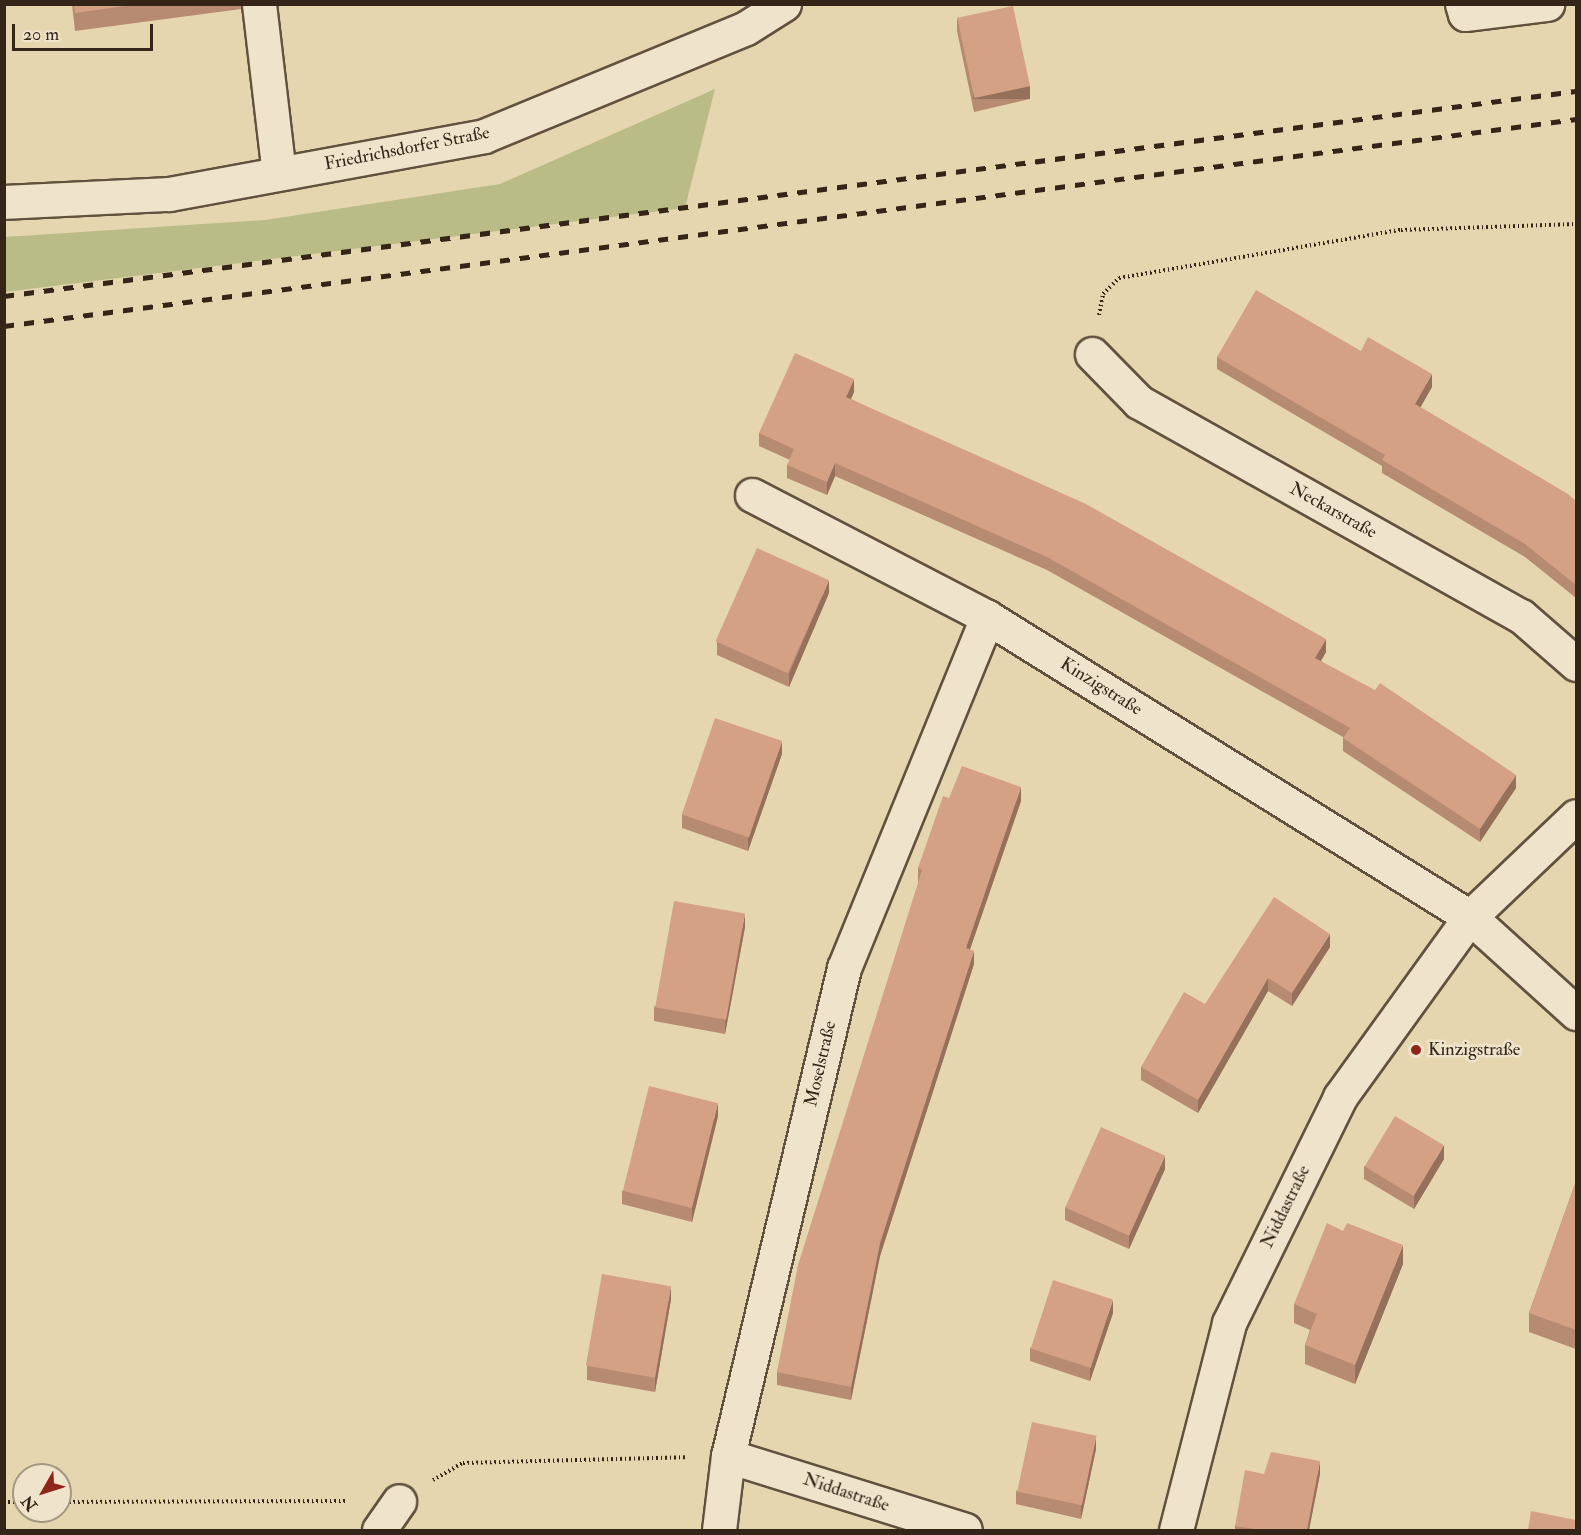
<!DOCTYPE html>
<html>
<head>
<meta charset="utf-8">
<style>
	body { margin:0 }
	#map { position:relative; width:1581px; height:1535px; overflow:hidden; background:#e6d6af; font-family:"IM FELL Double Pica",serif }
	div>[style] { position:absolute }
	.green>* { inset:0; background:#babc87 }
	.path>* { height:4px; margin-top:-2px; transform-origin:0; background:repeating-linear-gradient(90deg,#352518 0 1.5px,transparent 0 4.5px) }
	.roads { filter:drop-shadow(2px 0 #61513e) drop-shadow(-2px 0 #61513e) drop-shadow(0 2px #61513e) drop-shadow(0 -2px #61513e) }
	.minor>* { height:33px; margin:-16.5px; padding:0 16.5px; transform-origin:16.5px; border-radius:16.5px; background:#efe4cb }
	.rail>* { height:4.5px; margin-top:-2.25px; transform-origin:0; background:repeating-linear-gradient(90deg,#352518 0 10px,transparent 0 20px) }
	.wall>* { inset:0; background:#b78a72 }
	.shaded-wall>* { inset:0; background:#95715c; transform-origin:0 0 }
	.building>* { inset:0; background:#d5a184; transform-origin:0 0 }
	.dots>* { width:16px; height:16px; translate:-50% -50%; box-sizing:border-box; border:3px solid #efe4cb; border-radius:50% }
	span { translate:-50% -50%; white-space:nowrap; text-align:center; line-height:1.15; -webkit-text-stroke:5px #efe4cb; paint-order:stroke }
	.street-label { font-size:18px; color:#352518 }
	.poi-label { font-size:18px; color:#352518 }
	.left { translate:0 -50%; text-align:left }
	.frame { position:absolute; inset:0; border:6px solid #352518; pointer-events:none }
	.north { position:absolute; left:12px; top:1463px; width:60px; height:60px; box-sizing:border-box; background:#efe4cb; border:2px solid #a59883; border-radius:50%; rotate:231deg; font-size:16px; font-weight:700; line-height:24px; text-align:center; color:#352518 }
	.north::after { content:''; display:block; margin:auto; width:21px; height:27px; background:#8f2418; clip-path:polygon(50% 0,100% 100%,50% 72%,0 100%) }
	.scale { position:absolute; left:12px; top:24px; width:141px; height:27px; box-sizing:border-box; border:3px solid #352518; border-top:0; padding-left:8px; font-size:18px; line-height:21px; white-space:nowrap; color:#352518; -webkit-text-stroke:4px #efe4cb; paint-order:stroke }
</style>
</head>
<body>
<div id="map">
	<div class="green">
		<div style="clip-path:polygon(715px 89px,685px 208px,5px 292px,5px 237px,265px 220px,500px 184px)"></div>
	</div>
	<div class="path">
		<div style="left:1099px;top:315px;width:21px;rotate:-79deg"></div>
		<div style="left:1103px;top:294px;width:23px;rotate:-45deg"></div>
		<div style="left:1119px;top:278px;width:286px;rotate:-9.7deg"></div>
		<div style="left:1401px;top:230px;width:175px;rotate:-2deg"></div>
		<div style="left:433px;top:1480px;width:34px;rotate:-30deg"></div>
		<div style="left:463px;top:1463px;width:222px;rotate:-1.5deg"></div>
		<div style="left:4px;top:1502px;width:20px"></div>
		<div style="left:60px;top:1502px;width:287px;rotate:-0.2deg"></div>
	</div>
	<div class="roads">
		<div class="minor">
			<div style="left:259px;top:4px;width:170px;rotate:83.3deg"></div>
			<div style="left:1462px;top:4px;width:10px;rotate:73deg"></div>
			<div style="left:1465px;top:14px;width:83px;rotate:-7deg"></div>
			<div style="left:4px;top:202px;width:165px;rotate:-2.8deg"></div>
			<div style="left:169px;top:194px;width:320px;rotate:-10.4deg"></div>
			<div style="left:484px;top:136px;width:283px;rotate:-22.4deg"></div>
			<div style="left:746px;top:28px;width:45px;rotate:-32.3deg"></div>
			<div style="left:1092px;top:354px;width:67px;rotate:45.6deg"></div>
			<div style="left:1139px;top:402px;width:438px;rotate:29.3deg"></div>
			<div style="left:1521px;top:616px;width:73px;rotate:41.1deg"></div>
			<div style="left:752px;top:495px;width:265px;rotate:27.4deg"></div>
			<div style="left:987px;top:617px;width:569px;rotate:31.85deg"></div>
			<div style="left:1470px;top:917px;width:143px;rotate:42.2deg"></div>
			<div style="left:728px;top:1456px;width:248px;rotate:17.3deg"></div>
			<div style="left:379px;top:1530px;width:35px;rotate:-55deg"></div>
			<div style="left:719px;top:1530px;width:75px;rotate:-83.1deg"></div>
			<div style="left:728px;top:1456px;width:502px;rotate:-76.63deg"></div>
			<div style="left:844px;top:968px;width:379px;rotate:-67.8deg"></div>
			<div style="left:1176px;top:1530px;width:214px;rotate:-75.6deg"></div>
			<div style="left:1229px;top:1323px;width:252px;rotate:-63.8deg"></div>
			<div style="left:1340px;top:1097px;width:222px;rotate:-54.2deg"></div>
			<div style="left:1470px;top:917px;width:146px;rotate:-43.6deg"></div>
		</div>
	</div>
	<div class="rail">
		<div style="left:4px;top:296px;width:1585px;rotate:-7.43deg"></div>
		<div style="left:4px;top:326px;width:1586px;rotate:-7.5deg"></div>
	</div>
	<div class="wall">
		<div style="clip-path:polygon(72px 4px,241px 4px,241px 9px,75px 31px)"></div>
		<div style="clip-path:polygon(957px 18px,1030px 99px,974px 112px,957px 31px)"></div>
		<div style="clip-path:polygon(1361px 351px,1432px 387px,1420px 407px,1576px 501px,1576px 598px,1525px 557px,1382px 473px,1382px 466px,1217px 369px,1217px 357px)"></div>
		<div style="clip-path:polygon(854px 392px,851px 399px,1326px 652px,1321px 661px,1516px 788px,1480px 842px,1343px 751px,1343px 737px,1047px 570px,835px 476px,827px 495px,787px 478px,787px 465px,790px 460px,759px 446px,759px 433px)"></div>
		<div style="clip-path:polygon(829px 593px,789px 687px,717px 655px,717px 642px)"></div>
		<div style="clip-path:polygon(782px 754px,748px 851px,682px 828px,682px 814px)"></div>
		<div style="clip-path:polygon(949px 798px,1021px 801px,970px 949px,974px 964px,880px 1256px,851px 1400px,777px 1385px,777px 1372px,919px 882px,918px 882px,918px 868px)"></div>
		<div style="clip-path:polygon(745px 927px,725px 1034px,654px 1021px,654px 1007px)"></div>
		<div style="clip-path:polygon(1330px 947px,1292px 1006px,1268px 991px,1198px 1113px,1141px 1080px,1141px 1067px,1205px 1004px)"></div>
		<div style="clip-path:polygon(718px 1116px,692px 1222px,622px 1204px,622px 1191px)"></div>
		<div style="clip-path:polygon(1444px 1159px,1414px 1209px,1364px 1179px,1364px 1166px)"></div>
		<div style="clip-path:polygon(1165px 1169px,1129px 1249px,1065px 1220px,1065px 1207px)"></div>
		<div style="clip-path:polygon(1576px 1181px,1576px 1349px,1529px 1332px,1529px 1313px)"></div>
		<div style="clip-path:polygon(1403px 1264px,1355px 1384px,1305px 1364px,1305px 1345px,1310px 1330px,1294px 1323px,1294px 1304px)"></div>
		<div style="clip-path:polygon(671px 1299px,655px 1392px,587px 1380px,587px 1366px)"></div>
		<div style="clip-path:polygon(1113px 1313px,1090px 1381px,1030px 1361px,1030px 1348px)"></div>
		<div style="clip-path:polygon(1096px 1449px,1081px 1519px,1016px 1504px,1016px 1491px)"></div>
		<div style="clip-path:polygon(1264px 1474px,1320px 1474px,1309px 1530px,1235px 1530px,1235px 1526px)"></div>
	</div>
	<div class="shaded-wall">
		<div style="left:1030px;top:86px;width:13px;height:57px;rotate:90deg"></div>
		<div style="clip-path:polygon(1432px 374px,1432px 387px,1415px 417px,1415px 404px)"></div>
		<div style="clip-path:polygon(854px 379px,854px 392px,846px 410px,846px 397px)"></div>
		<div style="clip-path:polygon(835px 463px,835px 476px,827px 495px,827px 482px)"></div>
		<div style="clip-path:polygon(829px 580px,829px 593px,789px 687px,789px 674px)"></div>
		<div style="clip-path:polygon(1326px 639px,1326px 652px,1315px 671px,1315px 658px)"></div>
		<div style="clip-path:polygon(782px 741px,782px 754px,748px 851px,748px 838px)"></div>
		<div style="clip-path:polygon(1516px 775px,1516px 788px,1480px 842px,1480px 829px)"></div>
		<div style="clip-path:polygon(1021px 787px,1021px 801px,966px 961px,966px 948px)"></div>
		<div style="clip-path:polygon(745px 914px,745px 927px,725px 1034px,725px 1021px)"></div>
		<div style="clip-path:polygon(1330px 934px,1330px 947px,1292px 1006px,1292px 993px)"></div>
		<div style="clip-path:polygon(974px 951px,974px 964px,880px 1256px,851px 1400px,851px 1387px,880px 1243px)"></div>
		<div style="clip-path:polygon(1268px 978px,1268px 991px,1198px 1113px,1198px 1100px)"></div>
		<div style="clip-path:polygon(718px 1103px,718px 1116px,692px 1222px,692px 1208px)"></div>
		<div style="clip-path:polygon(1444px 1145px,1444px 1159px,1414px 1209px,1414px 1196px)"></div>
		<div style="clip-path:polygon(1165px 1156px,1165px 1169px,1129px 1249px,1129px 1235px)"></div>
		<div style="clip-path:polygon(1403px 1245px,1403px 1264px,1355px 1384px,1355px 1365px)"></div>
		<div style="clip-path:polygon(671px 1286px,671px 1299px,655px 1392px,655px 1379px)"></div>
		<div style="clip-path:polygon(1113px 1300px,1113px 1313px,1090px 1381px,1090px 1368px)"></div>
		<div style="clip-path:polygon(1096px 1436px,1096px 1449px,1081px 1519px,1081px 1506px)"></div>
		<div style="clip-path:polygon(1320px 1461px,1320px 1474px,1309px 1530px,1307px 1530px)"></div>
	</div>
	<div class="building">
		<div style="clip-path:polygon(74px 4px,139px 4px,75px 13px)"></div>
		<div style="left:1013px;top:6px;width:82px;height:57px;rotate:78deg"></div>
		<div style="clip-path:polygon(1256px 290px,1361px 351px,1368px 337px,1432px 374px,1415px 404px,1568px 494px,1576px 501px,1576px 585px,1525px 544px,1382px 460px,1385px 455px,1217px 357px)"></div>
		<div style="clip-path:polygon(795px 353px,854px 379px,846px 397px,1086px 504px,1326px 639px,1315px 658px,1375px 690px,1380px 683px,1516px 775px,1480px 829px,1343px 738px,1350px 728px,1047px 557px,835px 463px,827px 482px,787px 465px,794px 449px,759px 433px)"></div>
		<div style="left:757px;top:548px;width:79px;height:102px;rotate:24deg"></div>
		<div style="left:715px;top:718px;width:71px;height:102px;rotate:19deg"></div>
		<div style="clip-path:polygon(962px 766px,1021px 787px,966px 948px,974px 951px,880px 1243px,851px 1387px,777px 1372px,798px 1265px,922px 870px,918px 868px,943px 796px,949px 798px)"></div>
		<div style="clip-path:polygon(1274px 897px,1330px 934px,1292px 993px,1268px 978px,1198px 1100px,1141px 1067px,1184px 992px,1205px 1004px)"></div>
		<div style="left:674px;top:901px;width:72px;height:108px;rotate:10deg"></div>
		<div style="left:649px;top:1086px;width:71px;height:108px;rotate:14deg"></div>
		<div style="left:1395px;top:1116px;width:57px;height:59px;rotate:31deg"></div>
		<div style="left:1101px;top:1127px;width:70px;height:88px;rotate:24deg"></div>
		<div style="clip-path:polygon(1576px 1181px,1576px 1330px,1529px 1313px)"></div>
		<div style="clip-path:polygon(1327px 1223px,1343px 1231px,1347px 1223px,1403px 1245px,1355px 1365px,1305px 1345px,1317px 1314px,1294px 1304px)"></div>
		<div style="left:602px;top:1274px;width:70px;height:93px;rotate:10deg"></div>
		<div style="left:1053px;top:1280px;width:63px;height:72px;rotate:18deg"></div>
		<div style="left:1032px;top:1422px;width:66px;height:71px;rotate:12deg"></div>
		<div style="clip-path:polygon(1271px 1452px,1320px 1461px,1307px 1530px,1260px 1530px,1235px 1526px,1245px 1470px,1264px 1474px)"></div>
		<div style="clip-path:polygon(1531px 1511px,1576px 1520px,1576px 1530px,1528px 1530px)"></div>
	</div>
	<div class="dots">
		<div style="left:1416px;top:1050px;background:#8f2418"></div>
	</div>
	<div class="street-label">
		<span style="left:407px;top:149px;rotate:-11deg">Friedrichsdorfer Straße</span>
		<span style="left:1333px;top:511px;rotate:29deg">Neckarstraße</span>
		<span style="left:1101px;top:687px;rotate:32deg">Kinzigstraße</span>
		<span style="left:821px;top:1064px;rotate:-77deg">Moselstraße</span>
		<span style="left:1286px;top:1207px;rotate:-64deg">Niddastraße</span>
		<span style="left:846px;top:1493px;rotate:18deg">Niddastraße</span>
	</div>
	<div class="poi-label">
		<span class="left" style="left:1428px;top:1050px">Kinzigstraße</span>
	</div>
	<div class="frame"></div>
	<div class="north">N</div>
	<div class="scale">20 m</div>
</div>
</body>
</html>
